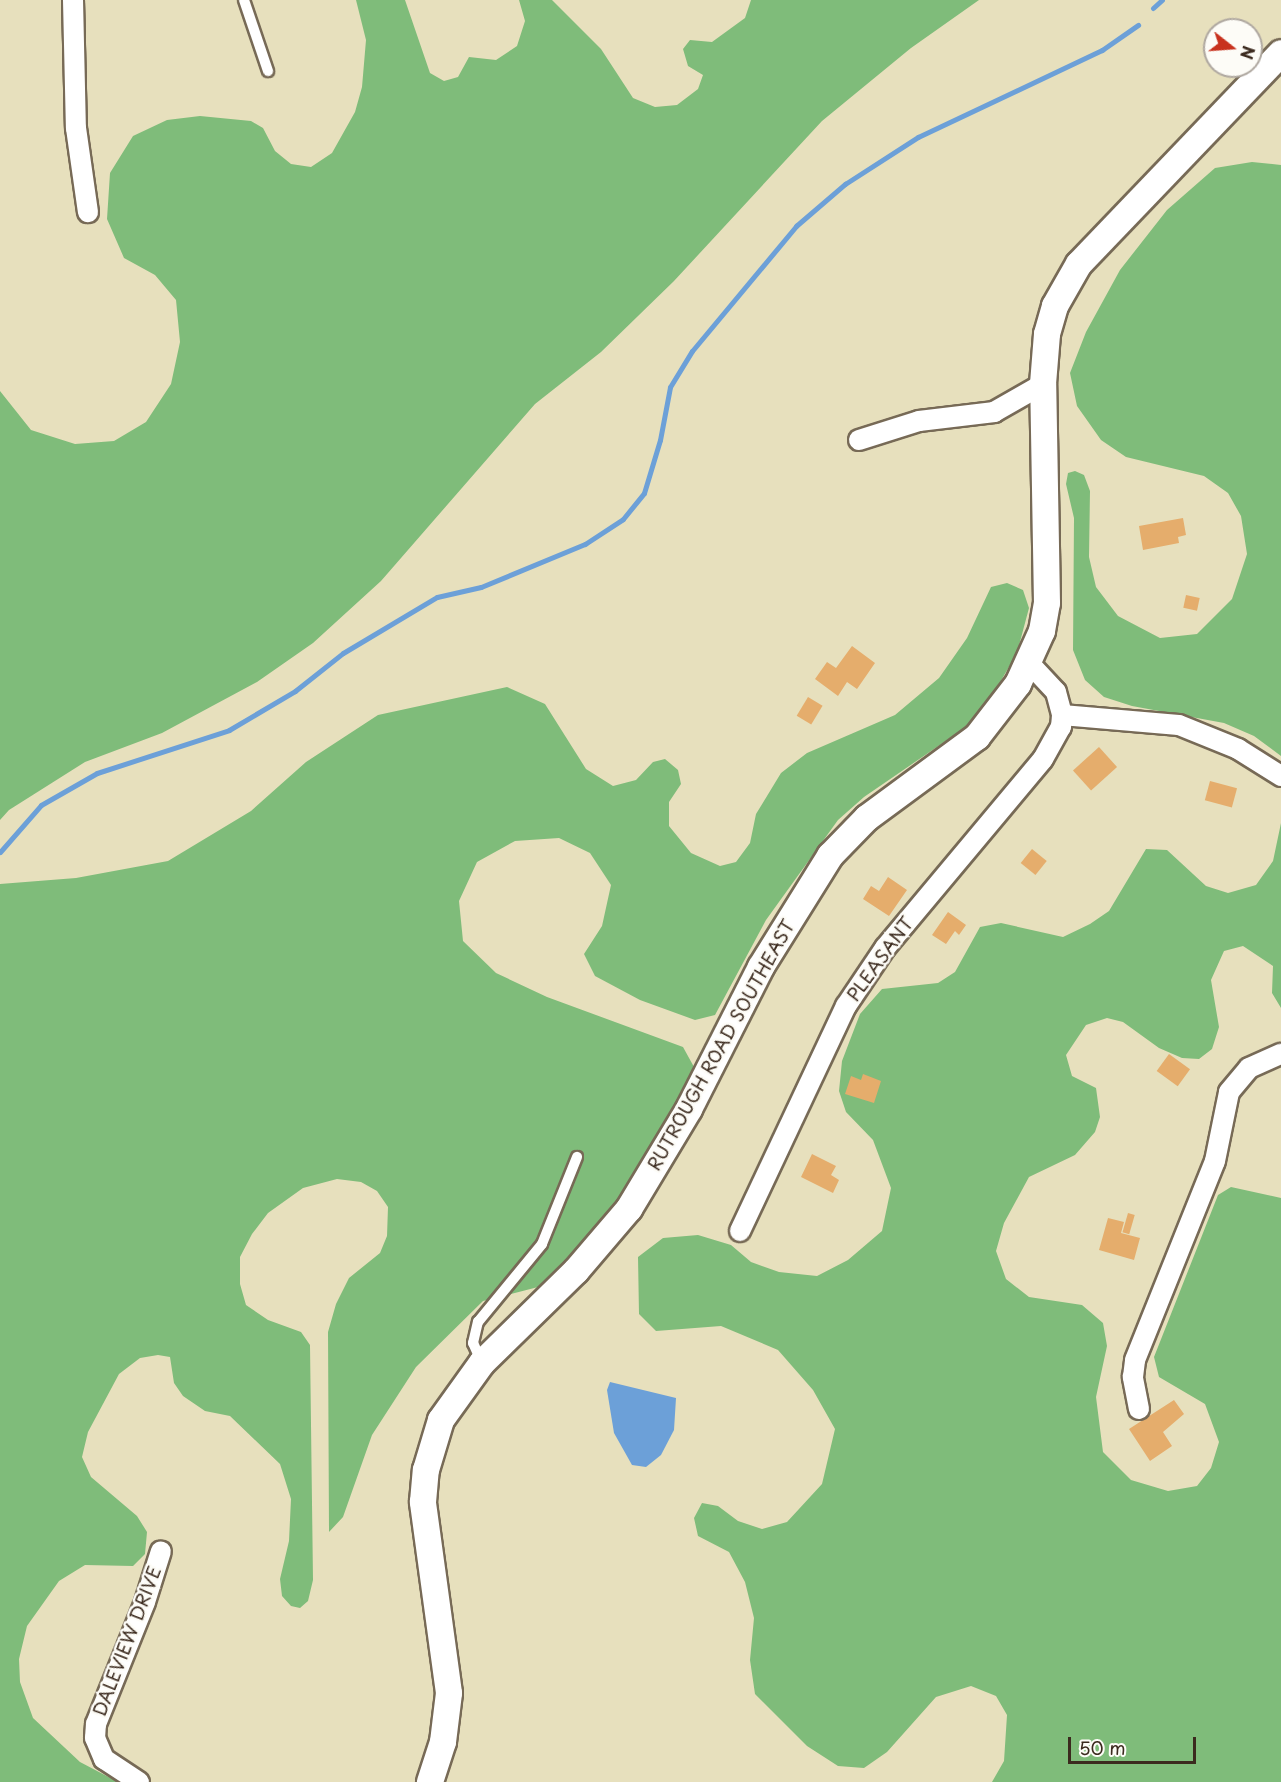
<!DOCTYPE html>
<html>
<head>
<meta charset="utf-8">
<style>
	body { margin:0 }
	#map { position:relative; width:1281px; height:1782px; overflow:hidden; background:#e7e0bd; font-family:"Playpen Sans",sans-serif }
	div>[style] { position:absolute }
	.forest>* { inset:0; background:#7fbc7a }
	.water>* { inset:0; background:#6ca0d8 }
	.stream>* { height:5px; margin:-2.5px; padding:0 2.5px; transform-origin:2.5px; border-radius:2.5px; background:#6ca0d8 }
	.building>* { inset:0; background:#e5ad6c; transform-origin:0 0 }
	.roads { filter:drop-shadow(2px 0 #776a56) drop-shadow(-2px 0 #776a56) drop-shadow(0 2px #776a56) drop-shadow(0 -2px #776a56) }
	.service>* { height:10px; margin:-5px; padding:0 5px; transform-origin:5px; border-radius:5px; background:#fff }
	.minor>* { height:20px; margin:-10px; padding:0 10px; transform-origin:10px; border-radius:10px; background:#fff }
	.tertiary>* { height:26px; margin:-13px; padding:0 13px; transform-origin:13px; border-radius:13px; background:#fff }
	span { translate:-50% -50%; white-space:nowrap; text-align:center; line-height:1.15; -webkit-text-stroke:5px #fdfcf7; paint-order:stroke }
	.street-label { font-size:18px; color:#3b2a1e }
	.north { position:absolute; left:1203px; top:18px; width:60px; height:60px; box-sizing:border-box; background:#fdfcf7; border:2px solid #afa8a0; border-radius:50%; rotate:107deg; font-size:16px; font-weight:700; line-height:24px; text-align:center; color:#3b2a1e }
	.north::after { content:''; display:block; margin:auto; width:21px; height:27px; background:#c8321e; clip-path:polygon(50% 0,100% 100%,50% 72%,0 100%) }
	.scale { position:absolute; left:1068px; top:1737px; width:128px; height:27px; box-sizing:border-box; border:3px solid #3b2a1e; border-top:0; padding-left:8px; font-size:18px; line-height:21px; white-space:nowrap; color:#3b2a1e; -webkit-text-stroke:4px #fdfcf7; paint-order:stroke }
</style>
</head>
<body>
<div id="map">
	<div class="forest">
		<div style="clip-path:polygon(356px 0,405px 0,430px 73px,444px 81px,458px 77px,469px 57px,496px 60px,517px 46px,525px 21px,519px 0,552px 0,601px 49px,633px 98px,655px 107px,677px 105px,698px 89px,703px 75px,688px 66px,683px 49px,690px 40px,712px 42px,745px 18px,751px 0,979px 0,911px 48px,822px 121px,674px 281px,601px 352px,535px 404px,381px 581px,313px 643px,257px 682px,162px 733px,85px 762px,9px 810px,0 820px,0 391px,31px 430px,75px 444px,114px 441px,146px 422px,171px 384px,180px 342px,176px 300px,155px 275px,124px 258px,107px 219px,110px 173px,133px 136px,167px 120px,200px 116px,251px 121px,263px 128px,275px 151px,291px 164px,311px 167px,332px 153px,355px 112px,362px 87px,366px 40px)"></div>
		<div style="clip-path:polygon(1252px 162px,1281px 165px,1281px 756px,1254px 736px,1224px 723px,1132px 706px,1104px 697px,1085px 680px,1073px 650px,1074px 518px,1066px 484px,1068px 473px,1075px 471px,1084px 475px,1090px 491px,1089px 557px,1096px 587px,1118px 616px,1160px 638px,1197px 634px,1232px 599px,1247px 554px,1241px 516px,1228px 493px,1204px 476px,1126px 457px,1101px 440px,1077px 406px,1070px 373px,1086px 332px,1120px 270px,1167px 210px,1215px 168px)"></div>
		<div style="clip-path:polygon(1007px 583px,1023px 590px,1029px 608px,1017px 653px,995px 691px,966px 727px,864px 797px,838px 820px,766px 920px,715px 1015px,695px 1020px,640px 1000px,595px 976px,584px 954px,602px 926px,611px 885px,590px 853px,559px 838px,515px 841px,477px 862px,459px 901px,463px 941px,496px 973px,547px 997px,683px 1047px,694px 1067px,651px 1158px,601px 1225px,542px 1286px,483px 1301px,416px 1367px,372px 1435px,343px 1517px,329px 1532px,328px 1332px,336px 1304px,349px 1278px,380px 1253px,387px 1236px,388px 1207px,377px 1191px,361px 1182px,337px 1179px,303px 1188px,268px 1213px,252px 1234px,240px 1257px,240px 1284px,246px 1305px,268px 1320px,301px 1332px,310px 1345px,313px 1580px,308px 1601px,300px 1608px,291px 1606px,282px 1596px,280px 1579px,289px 1541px,291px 1499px,280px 1464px,230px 1416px,205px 1411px,183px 1396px,174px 1383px,170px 1357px,158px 1355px,140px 1358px,119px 1374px,88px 1432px,82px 1457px,91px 1477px,137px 1516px,147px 1532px,145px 1554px,133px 1566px,85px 1565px,59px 1581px,27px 1626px,19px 1659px,20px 1682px,33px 1718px,80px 1762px,118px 1782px,0 1782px,0 884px,76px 878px,168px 861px,251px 811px,306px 762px,378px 715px,507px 687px,545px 704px,586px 769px,613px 786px,636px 780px,653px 762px,665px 759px,678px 770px,681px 784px,669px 802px,669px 826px,691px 853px,720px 866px,736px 862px,750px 843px,756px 814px,781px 773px,807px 753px,895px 715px,939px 678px,967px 638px,991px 587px)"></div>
		<div style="clip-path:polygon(1281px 823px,1281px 1008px,1272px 993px,1273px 966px,1243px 946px,1224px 951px,1211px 980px,1219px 1027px,1212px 1049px,1199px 1059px,1182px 1058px,1159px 1048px,1123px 1022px,1107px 1018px,1086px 1025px,1066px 1055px,1072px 1076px,1096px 1088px,1100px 1117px,1095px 1132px,1075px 1155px,1029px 1177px,1004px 1223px,996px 1251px,1006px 1279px,1029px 1297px,1082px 1305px,1103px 1323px,1107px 1346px,1096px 1397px,1103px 1452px,1131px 1480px,1168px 1491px,1197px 1486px,1211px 1468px,1219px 1442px,1205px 1404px,1159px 1377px,1154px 1357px,1218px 1195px,1231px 1187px,1281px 1198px,1281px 1782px,992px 1782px,1004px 1761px,1007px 1715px,996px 1696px,971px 1686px,936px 1697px,887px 1752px,864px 1768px,838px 1766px,807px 1746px,755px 1694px,750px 1660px,754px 1618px,745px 1582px,729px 1552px,698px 1536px,694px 1518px,702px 1503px,718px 1506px,738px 1521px,762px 1529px,787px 1522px,822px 1484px,835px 1429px,813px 1390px,778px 1350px,721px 1326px,656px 1331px,639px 1314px,638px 1257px,663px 1238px,698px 1235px,731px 1245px,751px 1262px,779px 1272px,817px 1276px,848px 1260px,882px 1231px,891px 1188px,873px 1140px,846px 1112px,839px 1091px,842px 1061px,860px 1014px,882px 989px,938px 983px,955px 972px,980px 927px,1001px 923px,1063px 937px,1090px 924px,1109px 911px,1146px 849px,1167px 850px,1206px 886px,1228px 893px,1256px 885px,1273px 861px)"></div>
	</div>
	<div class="water">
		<div style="clip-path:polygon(610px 1382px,676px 1398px,674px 1430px,661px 1455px,646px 1467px,632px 1465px,614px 1433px,607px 1390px)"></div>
	</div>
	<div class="stream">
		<div style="left:1153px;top:8px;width:12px;rotate:-42deg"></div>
		<div style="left:0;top:852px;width:62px;rotate:-48.9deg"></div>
		<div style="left:41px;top:805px;width:64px;rotate:-29.7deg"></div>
		<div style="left:97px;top:773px;width:139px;rotate:-18deg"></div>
		<div style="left:229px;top:730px;width:77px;rotate:-30.6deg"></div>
		<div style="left:295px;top:691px;width:61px;rotate:-38.4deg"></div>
		<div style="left:343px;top:653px;width:109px;rotate:-30.8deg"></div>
		<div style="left:437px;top:597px;width:45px;rotate:-12.8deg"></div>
		<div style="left:481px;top:587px;width:113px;rotate:-22.5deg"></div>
		<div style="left:585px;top:544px;width:45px;rotate:-33.3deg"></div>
		<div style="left:623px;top:519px;width:33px;rotate:-51deg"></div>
		<div style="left:644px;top:493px;width:55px;rotate:-73.2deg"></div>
		<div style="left:660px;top:440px;width:54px;rotate:-79.3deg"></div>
		<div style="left:670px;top:387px;width:42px;rotate:-58.6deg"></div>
		<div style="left:692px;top:351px;width:163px;rotate:-50.2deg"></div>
		<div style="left:796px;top:226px;width:65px;rotate:-40.6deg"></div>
		<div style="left:845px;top:184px;width:87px;rotate:-32.8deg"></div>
		<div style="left:918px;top:137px;width:204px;rotate:-25.3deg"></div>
		<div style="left:1102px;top:50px;width:44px;rotate:-34.8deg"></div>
	</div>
	<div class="building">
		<div style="clip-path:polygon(1183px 518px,1186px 535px,1178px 537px,1179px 543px,1143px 550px,1139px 526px)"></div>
		<div style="left:1186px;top:595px;width:14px;height:13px;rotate:12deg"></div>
		<div style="clip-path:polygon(852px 646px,875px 663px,857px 689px,847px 682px,838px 696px,815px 679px,827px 662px,836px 668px)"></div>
		<div style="left:808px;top:697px;width:17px;height:22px;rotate:31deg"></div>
		<div style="left:1099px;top:747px;width:27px;height:35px;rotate:48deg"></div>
		<div style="left:1210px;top:781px;width:28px;height:20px;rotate:15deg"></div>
		<div style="left:1032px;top:849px;width:19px;height:18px;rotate:39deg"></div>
		<div style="clip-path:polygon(888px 877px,907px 890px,889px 916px,863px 899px,871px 886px,879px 891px)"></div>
		<div style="clip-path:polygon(948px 912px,966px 925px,959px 935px,955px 931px,946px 944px,932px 935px)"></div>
		<div style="left:1169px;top:1054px;width:26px;height:21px;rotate:36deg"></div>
		<div style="clip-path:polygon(863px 1074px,881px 1081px,874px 1103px,845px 1094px,851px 1076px,861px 1080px)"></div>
		<div style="clip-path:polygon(812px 1154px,836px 1166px,831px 1175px,839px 1180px,833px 1193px,801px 1177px)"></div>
		<div style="left:1128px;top:1213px;width:7px;height:20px;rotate:16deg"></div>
		<div style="clip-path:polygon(1108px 1218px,1124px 1222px,1121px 1233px,1140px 1238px,1134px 1260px,1099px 1250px)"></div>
		<div style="clip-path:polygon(1174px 1400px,1184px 1414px,1163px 1432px,1172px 1446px,1150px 1461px,1129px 1429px)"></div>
	</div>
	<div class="roads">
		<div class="service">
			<div style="left:244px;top:0;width:75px;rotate:71.3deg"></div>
			<div style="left:482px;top:1363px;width:22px;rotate:-114deg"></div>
			<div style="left:473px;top:1343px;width:22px;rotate:-77deg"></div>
			<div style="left:478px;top:1322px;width:101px;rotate:-50.6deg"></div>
			<div style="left:542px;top:1244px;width:94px;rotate:-68.1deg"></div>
		</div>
		<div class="minor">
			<div style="left:73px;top:0;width:128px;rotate:88.7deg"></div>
			<div style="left:76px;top:128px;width:85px;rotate:81.9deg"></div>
			<div style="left:859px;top:440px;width:63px;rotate:-17.6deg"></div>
			<div style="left:919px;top:421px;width:76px;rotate:-6.8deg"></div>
			<div style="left:994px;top:412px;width:56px;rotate:-29.7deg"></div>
			<div style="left:1030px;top:664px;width:38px;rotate:47deg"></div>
			<div style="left:1056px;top:692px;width:24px;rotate:75deg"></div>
			<div style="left:1062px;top:715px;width:117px;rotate:4.9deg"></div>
			<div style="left:1179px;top:725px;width:64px;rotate:22.1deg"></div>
			<div style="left:1238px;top:749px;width:51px;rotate:32.1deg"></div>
			<div style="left:740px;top:1231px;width:249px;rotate:-64.8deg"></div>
			<div style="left:846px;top:1006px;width:70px;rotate:-56.1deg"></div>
			<div style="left:885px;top:948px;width:246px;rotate:-50.1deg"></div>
			<div style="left:1043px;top:759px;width:37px;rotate:-61deg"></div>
			<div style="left:1061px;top:727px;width:12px;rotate:-85deg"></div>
			<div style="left:1139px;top:1409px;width:33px;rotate:-101deg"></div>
			<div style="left:1133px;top:1377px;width:17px;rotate:-83deg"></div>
			<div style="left:1135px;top:1360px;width:214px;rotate:-68.1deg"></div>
			<div style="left:1215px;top:1161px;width:70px;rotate:-78.5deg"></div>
			<div style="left:1229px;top:1092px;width:31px;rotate:-50deg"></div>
			<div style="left:1249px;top:1068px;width:35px;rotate:-24deg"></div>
			<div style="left:139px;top:1782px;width:42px;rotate:-146.7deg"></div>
			<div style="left:104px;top:1759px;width:23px;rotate:-113deg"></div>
			<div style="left:95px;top:1738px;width:14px;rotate:-86deg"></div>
			<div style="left:96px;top:1724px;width:131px;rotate:-68.1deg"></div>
			<div style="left:145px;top:1602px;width:53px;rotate:-72.6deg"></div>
		</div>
		<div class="tertiary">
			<div style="left:430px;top:1782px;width:42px;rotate:-72deg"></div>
			<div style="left:443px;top:1742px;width:49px;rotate:-83deg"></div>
			<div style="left:449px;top:1693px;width:193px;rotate:-97.8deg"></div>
			<div style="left:423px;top:1502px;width:32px;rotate:-85deg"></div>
			<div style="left:426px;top:1470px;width:52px;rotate:-73.3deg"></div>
			<div style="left:441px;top:1420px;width:70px;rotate:-54.3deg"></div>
			<div style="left:482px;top:1363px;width:132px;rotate:-44.4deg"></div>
			<div style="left:576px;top:1271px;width:82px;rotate:-49.5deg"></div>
			<div style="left:629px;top:1209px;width:117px;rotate:-59deg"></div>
			<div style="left:689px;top:1109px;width:159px;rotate:-63.1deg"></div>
			<div style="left:761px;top:967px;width:131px;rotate:-58.1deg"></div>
			<div style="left:830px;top:856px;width:53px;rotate:-45.8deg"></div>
			<div style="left:867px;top:818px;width:137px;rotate:-36.4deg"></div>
			<div style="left:977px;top:737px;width:67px;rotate:-52.3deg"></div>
			<div style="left:1018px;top:684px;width:58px;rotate:-65.6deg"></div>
			<div style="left:1042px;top:631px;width:28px;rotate:-80deg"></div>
			<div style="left:1047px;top:603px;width:219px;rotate:-91deg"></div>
			<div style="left:1043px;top:384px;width:50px;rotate:-85.4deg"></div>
			<div style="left:1047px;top:334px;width:29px;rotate:-74deg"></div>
			<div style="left:1055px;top:306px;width:48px;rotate:-60.3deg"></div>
			<div style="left:1079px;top:264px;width:292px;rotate:-46.2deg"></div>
		</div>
	</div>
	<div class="street-label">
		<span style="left:880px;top:959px;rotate:-54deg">PLEASANT</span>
		<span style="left:721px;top:1045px;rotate:-61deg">RUTROUGH ROAD SOUTHEAST</span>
		<span style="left:127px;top:1641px;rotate:-69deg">DALEVIEW DRIVE</span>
	</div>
	<div class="north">N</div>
	<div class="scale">50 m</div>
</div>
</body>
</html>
